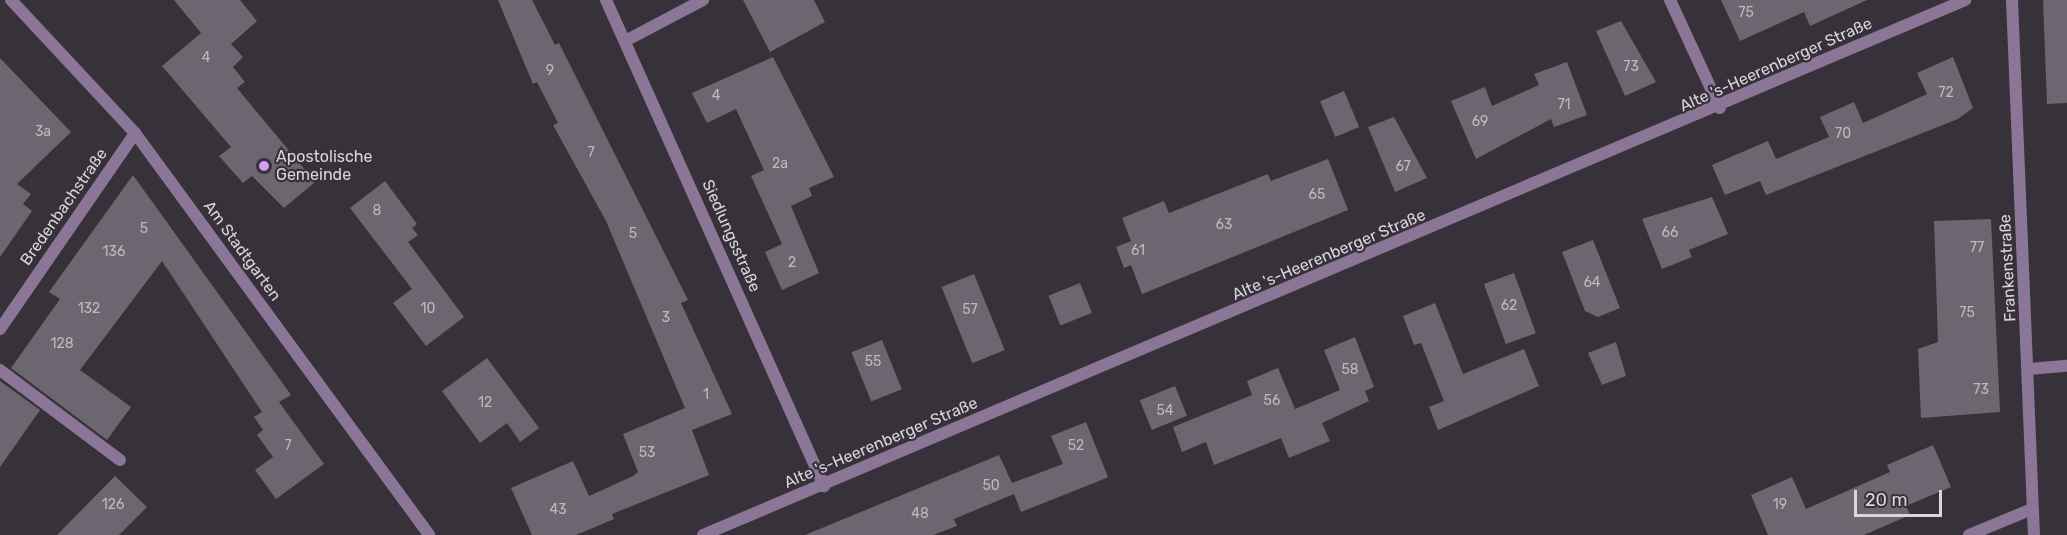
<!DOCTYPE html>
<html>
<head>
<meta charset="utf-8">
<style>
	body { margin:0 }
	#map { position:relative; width:2067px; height:535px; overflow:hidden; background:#37313a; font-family:Rubik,sans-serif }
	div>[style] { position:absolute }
	.building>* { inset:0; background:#6c6670; transform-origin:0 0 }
	.lane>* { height:12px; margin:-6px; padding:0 6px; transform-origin:6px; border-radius:6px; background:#8b7697 }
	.street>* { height:12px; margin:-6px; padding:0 6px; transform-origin:6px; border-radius:6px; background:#8b7697 }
	.dots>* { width:16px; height:16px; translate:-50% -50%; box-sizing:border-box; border:3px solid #37313a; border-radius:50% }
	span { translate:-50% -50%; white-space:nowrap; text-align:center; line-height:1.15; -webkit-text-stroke:4.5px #37313a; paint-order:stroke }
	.number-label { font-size:14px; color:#beb9c0 }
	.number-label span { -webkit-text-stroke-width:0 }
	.street-label { font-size:16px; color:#d9d5db }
	.poi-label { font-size:16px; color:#d9d5db }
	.left { translate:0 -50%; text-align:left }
	.scale { position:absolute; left:1854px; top:490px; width:88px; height:27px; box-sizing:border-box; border:3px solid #d9d5db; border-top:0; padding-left:8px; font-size:18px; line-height:21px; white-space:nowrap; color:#d9d5db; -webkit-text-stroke:4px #37313a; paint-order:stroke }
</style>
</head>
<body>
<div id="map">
	<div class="building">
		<div style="clip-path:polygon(174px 0,240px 0,257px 21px,231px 44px,243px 57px,233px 67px,245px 82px,237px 88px,315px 182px,284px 208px,252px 176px,243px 183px,219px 156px,231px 147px,162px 66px,201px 33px)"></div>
		<div style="clip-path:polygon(498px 0,532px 0,555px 45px,559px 43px,688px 300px,681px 303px,732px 414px,692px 430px,709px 475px,612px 514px,614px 519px,576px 535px,532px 535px,511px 488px,573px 461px,589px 496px,633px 476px,638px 472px,623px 434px,685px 408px,606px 221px,553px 125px,558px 123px,537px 82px,533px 84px)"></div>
		<div style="clip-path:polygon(743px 0,814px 0,825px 22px,770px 52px)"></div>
		<div style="clip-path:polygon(1721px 0,1867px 0,1810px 26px,1804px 12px,1740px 41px)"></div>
		<div style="clip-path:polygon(2043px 0,2067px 0,2067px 103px,2047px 104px)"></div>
		<div style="clip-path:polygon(1621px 21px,1656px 82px,1625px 96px,1596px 31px)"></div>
		<div style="clip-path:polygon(773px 57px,834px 177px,809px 188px,812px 196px,791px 206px,819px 273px,782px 290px,765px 252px,782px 244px,751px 176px,764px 170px,736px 109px,707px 123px,692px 93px)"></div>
		<div style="clip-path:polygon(1953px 57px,1973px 108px,1958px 119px,1766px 195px,1760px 181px,1725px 195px,1712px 165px,1768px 141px,1776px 159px,1829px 137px,1820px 117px,1854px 102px,1863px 123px,1927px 94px,1917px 73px)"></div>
		<div style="clip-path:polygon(0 58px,71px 132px,17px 184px,31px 194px,23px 204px,32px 211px,0 257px)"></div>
		<div style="clip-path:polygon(1567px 62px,1587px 115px,1554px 127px,1551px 119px,1476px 159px,1451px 101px,1485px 87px,1492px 106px,1539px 85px,1534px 74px)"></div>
		<div style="left:1344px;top:91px;width:39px;height:26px;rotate:67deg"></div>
		<div style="clip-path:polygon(1394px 117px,1427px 178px,1395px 192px,1368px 127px)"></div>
		<div style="clip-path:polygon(1328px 159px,1348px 210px,1142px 294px,1131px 265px,1124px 268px,1116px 247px,1131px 241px,1122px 218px,1164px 201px,1169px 213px,1268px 174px,1271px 181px)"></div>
		<div style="clip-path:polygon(133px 175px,291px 395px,279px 402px,324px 464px,276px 499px,255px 470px,273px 457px,257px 435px,263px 430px,254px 417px,262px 412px,162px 261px,80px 370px,131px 407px,107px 440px,11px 368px,60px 299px,49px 292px)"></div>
		<div style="clip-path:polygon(385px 181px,417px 224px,412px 228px,418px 235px,408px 242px,464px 317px,426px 346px,393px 303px,412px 289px,350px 208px)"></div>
		<div style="clip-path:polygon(1712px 197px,1728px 234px,1689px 250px,1692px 257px,1662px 269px,1642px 219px)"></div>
		<div style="clip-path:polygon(1991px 219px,2000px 412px,1921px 418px,1918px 349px,1938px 342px,1934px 221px)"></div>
		<div style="clip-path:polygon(1593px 240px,1620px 308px,1598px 317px,1585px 311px,1562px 252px)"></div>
		<div style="left:1514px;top:273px;width:64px;height:32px;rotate:70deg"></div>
		<div style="left:974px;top:274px;width:82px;height:35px;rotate:68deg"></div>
		<div style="left:1080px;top:283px;width:32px;height:34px;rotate:68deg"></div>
		<div style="clip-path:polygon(1435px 303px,1463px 374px,1524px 349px,1539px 386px,1438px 430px,1429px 407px,1444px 401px,1421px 343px,1414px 345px,1403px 316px)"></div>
		<div style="clip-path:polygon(1355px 337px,1374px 387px,1365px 391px,1369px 401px,1322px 423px,1330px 441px,1289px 458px,1281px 438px,1214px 465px,1206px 442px,1182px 452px,1173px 427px,1252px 395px,1247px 381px,1278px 368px,1295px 409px,1340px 390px,1324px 350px)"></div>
		<div style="left:882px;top:340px;width:53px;height:33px;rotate:68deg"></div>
		<div style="clip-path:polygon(1616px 342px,1626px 376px,1602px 385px,1588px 353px)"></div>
		<div style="clip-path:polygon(487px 358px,539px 428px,520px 442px,507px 423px,480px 443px,442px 391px)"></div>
		<div style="clip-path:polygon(0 381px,40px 410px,0 467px)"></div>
		<div style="left:1175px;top:386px;width:32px;height:38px;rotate:68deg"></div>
		<div style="clip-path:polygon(1086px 422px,1108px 477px,1104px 479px,1021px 512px,1014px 494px,954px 519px,957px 526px,933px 535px,805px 535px,999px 455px,1012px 483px,1063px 464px,1051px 436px)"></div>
		<div style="clip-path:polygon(1933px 445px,1951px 487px,1906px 506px,1910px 515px,1864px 535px,1768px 535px,1751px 495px,1792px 477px,1806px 509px,1890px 472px,1887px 465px)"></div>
		<div style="clip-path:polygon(115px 476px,147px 507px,119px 535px,57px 535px)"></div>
	</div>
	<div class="lane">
		<div style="left:0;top:370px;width:150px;rotate:36.9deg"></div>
	</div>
	<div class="street">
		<div style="left:11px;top:0;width:182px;rotate:47deg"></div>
		<div style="left:135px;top:133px;width:498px;rotate:53.8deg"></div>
		<div style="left:606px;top:0;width:533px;rotate:65.84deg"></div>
		<div style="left:1670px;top:0;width:119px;rotate:65.2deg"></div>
		<div style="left:2012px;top:0;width:535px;rotate:87.65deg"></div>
		<div style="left:627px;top:40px;width:86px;rotate:-27.8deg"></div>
		<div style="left:0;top:329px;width:238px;rotate:-55.4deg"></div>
		<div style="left:2030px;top:369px;width:37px;rotate:-5deg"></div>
		<div style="left:703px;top:535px;width:1371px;rotate:-22.97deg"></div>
		<div style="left:1969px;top:535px;width:68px;rotate:-22.4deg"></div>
	</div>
	<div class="dots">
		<div style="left:264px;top:166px;background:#d89af8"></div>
	</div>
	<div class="number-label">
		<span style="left:1746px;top:13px">75</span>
		<span style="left:206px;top:58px">4</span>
		<span style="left:1631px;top:67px">73</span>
		<span style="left:550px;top:71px">9</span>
		<span style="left:1946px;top:93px">72</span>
		<span style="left:716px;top:96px">4</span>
		<span style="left:1564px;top:105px">71</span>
		<span style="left:1480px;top:122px">69</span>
		<span style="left:43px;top:132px">3a</span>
		<span style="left:1843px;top:134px">70</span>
		<span style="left:591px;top:153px">7</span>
		<span style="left:780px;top:164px">2a</span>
		<span style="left:1403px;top:167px">67</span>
		<span style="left:1317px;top:195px">65</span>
		<span style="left:377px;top:211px">8</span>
		<span style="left:1224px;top:225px">63</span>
		<span style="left:144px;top:229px">5</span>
		<span style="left:1670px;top:233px">66</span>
		<span style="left:633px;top:234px">5</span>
		<span style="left:1977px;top:248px">77</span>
		<span style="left:1138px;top:251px">61</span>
		<span style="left:114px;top:252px">136</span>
		<span style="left:792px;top:263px">2</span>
		<span style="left:1592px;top:283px">64</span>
		<span style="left:1509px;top:306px">62</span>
		<span style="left:89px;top:309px">132</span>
		<span style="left:428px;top:309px">10</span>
		<span style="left:970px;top:310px">57</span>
		<span style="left:1967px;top:313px">75</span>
		<span style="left:666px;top:318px">3</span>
		<span style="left:62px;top:344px">128</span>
		<span style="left:873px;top:362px">55</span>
		<span style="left:1350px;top:370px">58</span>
		<span style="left:1981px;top:390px">73</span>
		<span style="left:706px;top:395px">1</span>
		<span style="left:1272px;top:401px">56</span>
		<span style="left:485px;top:403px">12</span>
		<span style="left:1165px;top:411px">54</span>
		<span style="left:288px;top:446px">7</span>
		<span style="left:1076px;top:446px">52</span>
		<span style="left:647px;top:453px">53</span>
		<span style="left:991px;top:486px">50</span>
		<span style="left:113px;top:505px">126</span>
		<span style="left:1780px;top:505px">19</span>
		<span style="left:558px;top:510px">43</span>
		<span style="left:920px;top:514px">48</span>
	</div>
	<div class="street-label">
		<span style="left:1776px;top:65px;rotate:-24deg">Alte 's-Heerenberger Straße</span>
		<span style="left:64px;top:207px;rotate:-55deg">Bredenbachstraße</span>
		<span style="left:731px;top:236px;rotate:66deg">Siedlungsstraße</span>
		<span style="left:242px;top:251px;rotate:54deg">Am Stadtgarten</span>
		<span style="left:1329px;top:255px;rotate:-23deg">Alte 's-Heerenberger Straße</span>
		<span style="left:2008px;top:268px;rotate:-93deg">Frankenstraße</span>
		<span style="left:881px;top:443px;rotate:-23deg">Alte 's-Heerenberger Straße</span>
	</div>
	<div class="poi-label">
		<span class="left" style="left:276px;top:166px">Apostolische<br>Gemeinde</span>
	</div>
	<div class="scale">20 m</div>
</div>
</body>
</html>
